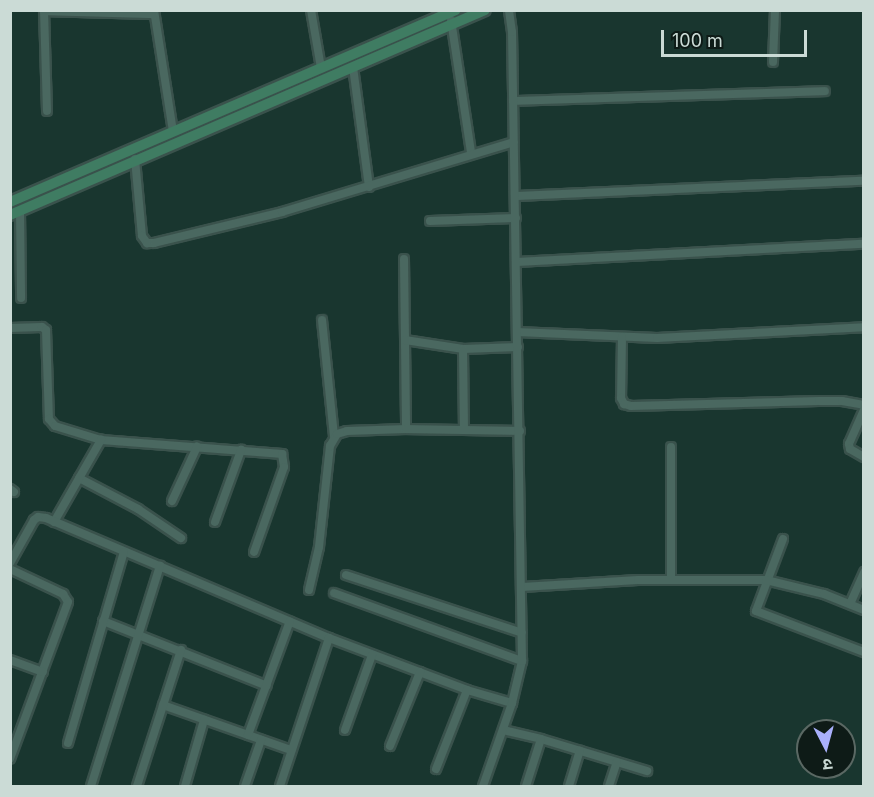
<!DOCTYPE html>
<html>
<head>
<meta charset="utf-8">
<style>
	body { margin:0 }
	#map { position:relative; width:874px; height:797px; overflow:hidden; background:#19362f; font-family:Inter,"Noto Sans Devanagari",sans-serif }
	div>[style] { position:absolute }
	.roads { filter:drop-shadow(2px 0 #3a524c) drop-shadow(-2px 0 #3a524c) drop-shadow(0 2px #3a524c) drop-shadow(0 -2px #3a524c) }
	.street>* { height:8px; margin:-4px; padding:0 4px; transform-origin:4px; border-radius:4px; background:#4a6860 }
	.secondary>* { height:10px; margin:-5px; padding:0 5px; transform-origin:5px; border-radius:5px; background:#3f7c62 }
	span { translate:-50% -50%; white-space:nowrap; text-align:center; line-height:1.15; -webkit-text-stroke:4.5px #0e1b17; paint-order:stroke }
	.frame { position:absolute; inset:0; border:12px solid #cbdbd6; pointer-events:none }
	.north { position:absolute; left:796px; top:719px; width:60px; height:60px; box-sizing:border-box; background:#0e1b17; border:2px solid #5a6863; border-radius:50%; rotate:174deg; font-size:16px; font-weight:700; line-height:24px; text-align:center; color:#cbdbd6 }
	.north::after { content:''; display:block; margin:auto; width:21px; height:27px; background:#a9b0fc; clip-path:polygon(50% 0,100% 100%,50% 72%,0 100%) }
	.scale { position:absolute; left:661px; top:30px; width:146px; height:27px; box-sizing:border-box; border:3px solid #cbdbd6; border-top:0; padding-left:8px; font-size:18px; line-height:21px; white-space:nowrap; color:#cbdbd6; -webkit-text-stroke:4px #0e1b17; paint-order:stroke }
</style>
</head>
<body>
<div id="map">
	<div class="roads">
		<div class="street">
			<div style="left:44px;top:10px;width:101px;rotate:88.3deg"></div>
			<div style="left:154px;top:10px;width:122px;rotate:81.1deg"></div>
			<div style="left:311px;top:10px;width:59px;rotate:80.2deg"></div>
			<div style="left:44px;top:11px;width:110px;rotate:1.6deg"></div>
			<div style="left:451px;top:20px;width:134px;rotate:81.4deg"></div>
			<div style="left:773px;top:62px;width:52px;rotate:-87.8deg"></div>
			<div style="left:353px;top:67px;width:121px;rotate:82.4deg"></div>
			<div style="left:513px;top:101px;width:312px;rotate:-1.8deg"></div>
			<div style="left:135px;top:159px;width:77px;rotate:84.8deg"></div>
			<div style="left:142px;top:236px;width:9px;rotate:54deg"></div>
			<div style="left:147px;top:243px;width:7px"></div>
			<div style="left:154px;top:243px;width:132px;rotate:-13.6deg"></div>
			<div style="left:282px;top:212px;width:242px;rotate:-16.8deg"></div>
			<div style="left:515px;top:196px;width:349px;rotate:-2.5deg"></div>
			<div style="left:20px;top:211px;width:87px;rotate:89.3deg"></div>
			<div style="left:430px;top:221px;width:86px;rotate:-2deg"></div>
			<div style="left:404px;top:259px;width:170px;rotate:89.3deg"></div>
			<div style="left:516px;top:262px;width:348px;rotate:-3deg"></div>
			<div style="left:322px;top:320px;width:118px;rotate:84.1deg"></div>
			<div style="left:10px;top:328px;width:32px;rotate:-2deg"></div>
			<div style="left:42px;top:327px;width:5px;rotate:37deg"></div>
			<div style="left:46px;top:330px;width:89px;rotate:88.1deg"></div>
			<div style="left:49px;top:419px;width:9px;rotate:49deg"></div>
			<div style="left:55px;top:426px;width:48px;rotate:16.9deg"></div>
			<div style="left:101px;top:440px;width:182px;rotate:4.4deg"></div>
			<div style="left:282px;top:454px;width:13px;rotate:81deg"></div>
			<div style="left:284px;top:467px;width:90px;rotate:109.4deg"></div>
			<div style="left:517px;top:332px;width:140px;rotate:2.5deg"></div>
			<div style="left:657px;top:338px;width:207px;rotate:-3deg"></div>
			<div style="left:622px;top:337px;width:61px;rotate:90.9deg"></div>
			<div style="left:621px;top:398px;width:7px;rotate:63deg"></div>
			<div style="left:624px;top:404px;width:7px;rotate:16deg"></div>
			<div style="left:631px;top:406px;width:188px;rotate:-1.5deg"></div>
			<div style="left:819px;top:401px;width:23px"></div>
			<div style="left:842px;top:401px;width:22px;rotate:10deg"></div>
			<div style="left:405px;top:340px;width:59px;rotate:8.8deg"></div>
			<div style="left:463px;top:349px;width:55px;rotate:-2.1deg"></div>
			<div style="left:463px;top:349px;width:80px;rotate:89.3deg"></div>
			<div style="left:864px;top:410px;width:37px;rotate:114deg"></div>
			<div style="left:849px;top:444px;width:5px;rotate:79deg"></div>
			<div style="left:850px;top:449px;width:16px;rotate:30deg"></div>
			<div style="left:671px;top:447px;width:132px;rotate:90deg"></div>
			<div style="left:79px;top:478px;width:67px;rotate:27.7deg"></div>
			<div style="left:138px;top:509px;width:52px;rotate:34deg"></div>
			<div style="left:10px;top:489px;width:5px;rotate:37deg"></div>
			<div style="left:172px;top:501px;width:60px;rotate:-65.2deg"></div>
			<div style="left:54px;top:522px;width:95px;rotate:-60.2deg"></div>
			<div style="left:215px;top:522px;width:77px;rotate:-70.1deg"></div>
			<div style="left:783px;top:539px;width:77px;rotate:110.6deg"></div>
			<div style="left:756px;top:611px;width:116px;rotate:20.8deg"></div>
			<div style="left:10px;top:563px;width:49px;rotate:-60.8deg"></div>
			<div style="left:34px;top:520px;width:5px;rotate:-37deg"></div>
			<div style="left:38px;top:517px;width:8px;rotate:7deg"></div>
			<div style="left:46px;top:518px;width:307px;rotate:23deg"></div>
			<div style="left:329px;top:638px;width:147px;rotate:20.6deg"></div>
			<div style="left:467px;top:690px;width:47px;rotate:16.1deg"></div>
			<div style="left:10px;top:569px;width:59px;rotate:25.3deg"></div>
			<div style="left:63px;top:594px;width:9px;rotate:58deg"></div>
			<div style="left:68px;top:602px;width:167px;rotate:110.3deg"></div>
			<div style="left:346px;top:575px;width:185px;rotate:18.2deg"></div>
			<div style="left:522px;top:587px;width:116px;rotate:-3.5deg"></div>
			<div style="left:638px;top:580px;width:128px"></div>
			<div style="left:766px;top:580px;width:60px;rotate:13.6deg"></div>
			<div style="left:824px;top:594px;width:43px;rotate:21.8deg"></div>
			<div style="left:309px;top:590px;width:44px;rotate:-76.9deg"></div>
			<div style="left:319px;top:547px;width:102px;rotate:-83.8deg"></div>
			<div style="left:330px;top:446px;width:14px;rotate:-60deg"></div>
			<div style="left:337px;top:434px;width:10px;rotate:-17deg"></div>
			<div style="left:347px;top:431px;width:59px;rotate:-1.9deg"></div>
			<div style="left:406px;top:429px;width:114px;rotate:1deg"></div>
			<div style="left:334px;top:593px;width:200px;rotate:19.9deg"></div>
			<div style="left:850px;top:604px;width:35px;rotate:-66deg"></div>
			<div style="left:103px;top:621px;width:176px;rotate:21.6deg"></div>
			<div style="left:10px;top:660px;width:35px;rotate:20deg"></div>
			<div style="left:163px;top:705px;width:136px;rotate:19.4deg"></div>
			<div style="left:345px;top:730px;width:80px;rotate:-70.2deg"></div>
			<div style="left:503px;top:730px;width:39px;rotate:13deg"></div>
			<div style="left:541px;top:739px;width:111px;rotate:16.8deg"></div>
			<div style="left:248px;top:735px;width:121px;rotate:-69.8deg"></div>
			<div style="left:68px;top:743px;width:199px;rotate:-73.7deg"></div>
			<div style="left:390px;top:746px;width:80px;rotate:-67.9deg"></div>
			<div style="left:436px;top:769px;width:85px;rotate:-68.6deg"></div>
			<div style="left:91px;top:786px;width:231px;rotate:-72.6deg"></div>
			<div style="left:137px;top:786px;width:143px;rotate:-72.1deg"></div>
			<div style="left:185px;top:786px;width:69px;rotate:-73.9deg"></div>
			<div style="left:245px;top:786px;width:49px;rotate:-70.8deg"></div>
			<div style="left:280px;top:786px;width:156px;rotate:-71.7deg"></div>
			<div style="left:483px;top:786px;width:88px;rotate:-70.7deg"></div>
			<div style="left:512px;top:703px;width:43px;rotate:-76.6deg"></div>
			<div style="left:522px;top:661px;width:629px;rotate:-90.91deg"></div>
			<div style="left:512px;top:32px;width:22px;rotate:-98deg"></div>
			<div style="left:526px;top:786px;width:49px;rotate:-72.3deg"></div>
			<div style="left:569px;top:786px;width:37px;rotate:-73deg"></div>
			<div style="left:609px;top:786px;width:25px;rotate:-72deg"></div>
		</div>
		<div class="secondary">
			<div style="left:10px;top:202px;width:485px;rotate:-23.3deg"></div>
			<div style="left:10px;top:215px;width:517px;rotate:-23.34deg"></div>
		</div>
	</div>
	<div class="frame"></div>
	<div class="north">उ</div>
	<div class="scale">100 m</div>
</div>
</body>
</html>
